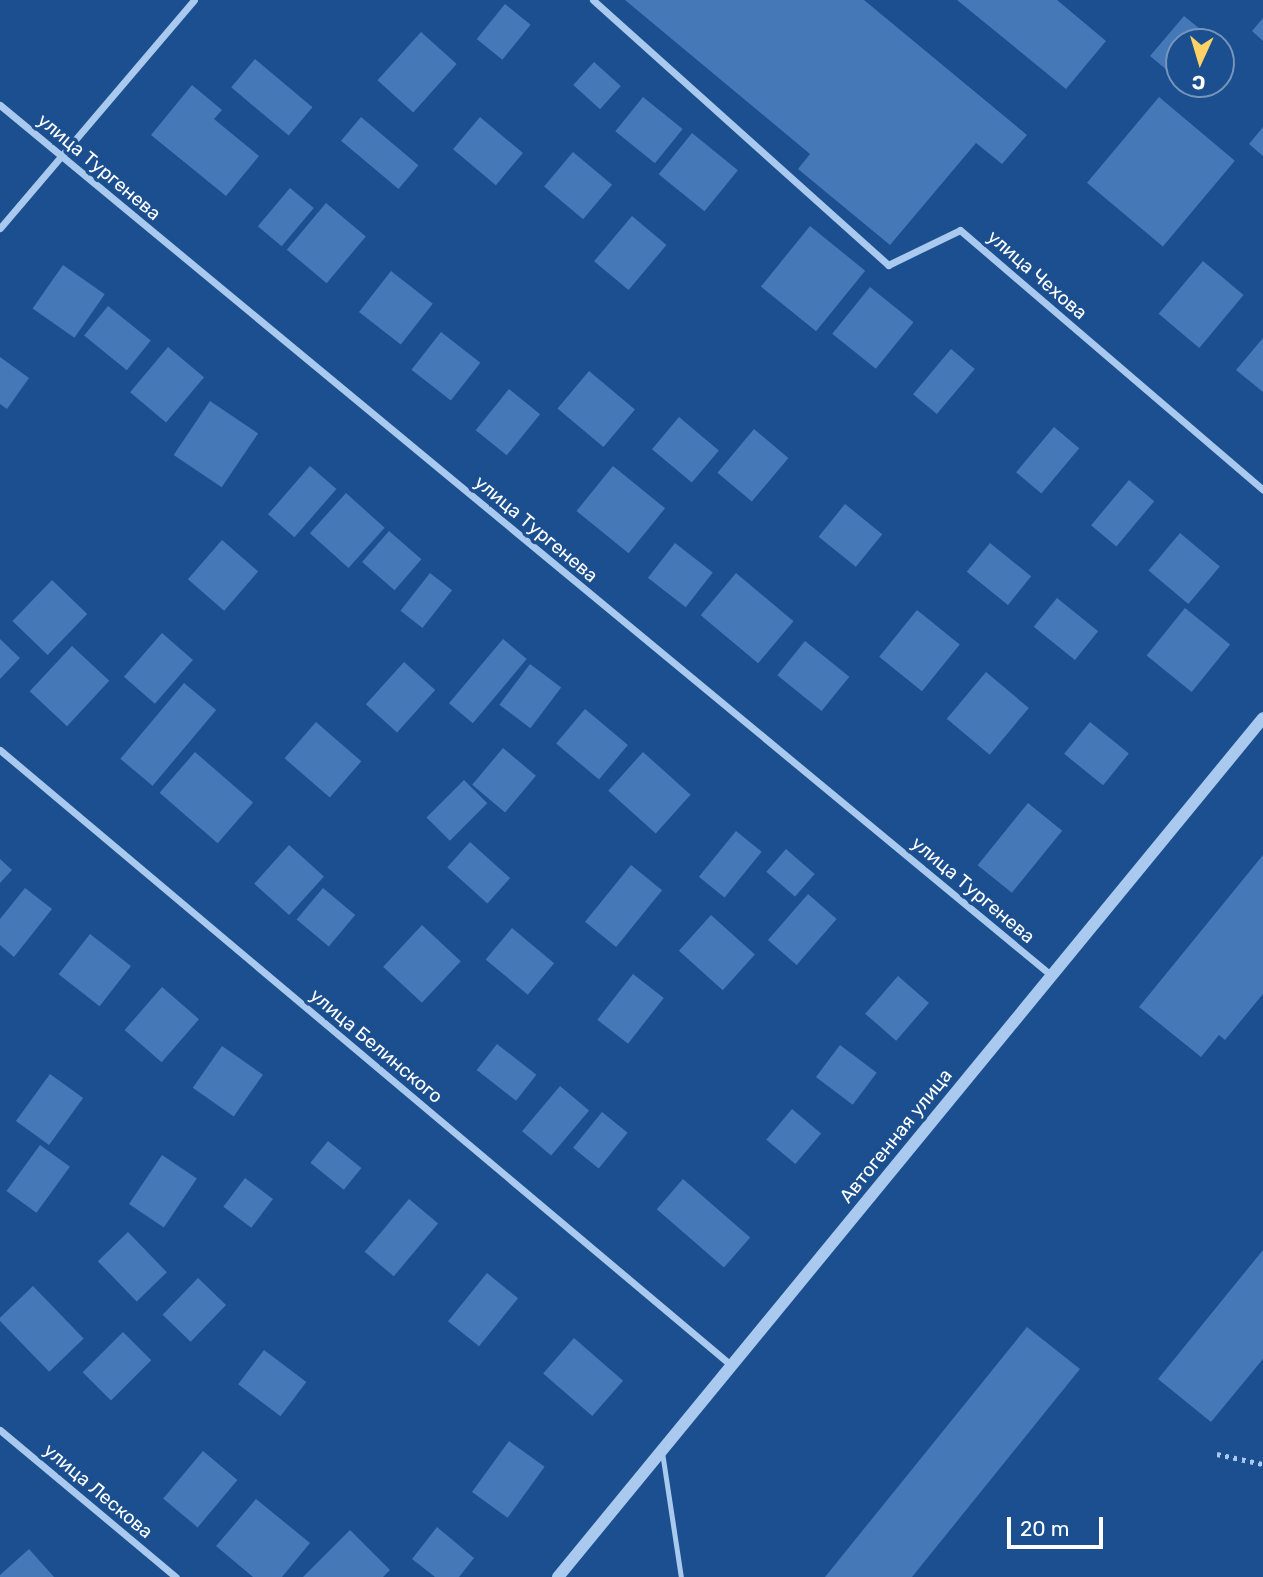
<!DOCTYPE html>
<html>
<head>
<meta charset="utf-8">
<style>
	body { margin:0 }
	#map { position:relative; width:1263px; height:1577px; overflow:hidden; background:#1b4f8f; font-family:Rubik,sans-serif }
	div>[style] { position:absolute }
	.building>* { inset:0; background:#4478b7; transform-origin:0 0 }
	.path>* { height:4.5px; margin-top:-2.25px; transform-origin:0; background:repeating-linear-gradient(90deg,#a9c9ee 0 3.5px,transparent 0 8.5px) }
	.service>* { height:5px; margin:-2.5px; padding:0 2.5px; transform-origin:2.5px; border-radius:2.5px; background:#a9c9ee }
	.minor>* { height:7px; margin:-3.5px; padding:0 3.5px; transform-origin:3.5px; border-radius:3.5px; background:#a9c9ee }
	.tertiary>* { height:12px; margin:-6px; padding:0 6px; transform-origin:6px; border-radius:6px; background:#a9c9ee }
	span { translate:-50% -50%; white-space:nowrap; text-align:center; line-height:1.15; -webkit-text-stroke:7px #1b4f8f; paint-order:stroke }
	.street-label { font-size:19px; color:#fff }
	.north { position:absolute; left:1165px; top:28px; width:70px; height:70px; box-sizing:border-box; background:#1b4f8f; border:2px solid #7695bc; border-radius:50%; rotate:184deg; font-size:19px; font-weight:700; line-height:28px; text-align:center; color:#fff }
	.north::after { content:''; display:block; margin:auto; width:24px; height:32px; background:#ffd166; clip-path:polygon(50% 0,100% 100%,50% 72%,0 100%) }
	.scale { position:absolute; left:1007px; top:1517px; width:96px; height:32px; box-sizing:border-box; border:4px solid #fff; border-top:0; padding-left:9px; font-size:21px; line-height:24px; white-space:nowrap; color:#fff; -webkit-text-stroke:5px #1b4f8f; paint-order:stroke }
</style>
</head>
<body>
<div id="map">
	<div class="building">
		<div style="clip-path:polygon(625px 0,864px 0,1027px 135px,1002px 164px,976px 143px,890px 245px,798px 169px,810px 154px)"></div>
		<div style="clip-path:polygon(957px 0,1057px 0,1106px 41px,1066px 89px)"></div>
		<div style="left:505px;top:4px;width:33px;height:45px;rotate:39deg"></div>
		<div style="clip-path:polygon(1184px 16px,1216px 42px,1179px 42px,1179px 80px,1150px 56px)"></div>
		<div style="clip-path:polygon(1263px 18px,1263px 41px,1252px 31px)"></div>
		<div style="left:421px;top:32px;width:48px;height:65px;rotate:42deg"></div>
		<div style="left:255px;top:59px;width:75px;height:37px;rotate:40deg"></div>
		<div style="left:594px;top:62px;width:36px;height:31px;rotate:42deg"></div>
		<div style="clip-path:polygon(192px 85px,222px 110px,214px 119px,259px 156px,226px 196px,151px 135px)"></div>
		<div style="left:643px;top:97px;width:51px;height:44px;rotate:39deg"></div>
		<div style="left:1159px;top:97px;width:99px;height:112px;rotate:40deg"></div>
		<div style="left:361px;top:117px;width:75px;height:31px;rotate:40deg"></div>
		<div style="left:480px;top:117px;width:56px;height:42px;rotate:40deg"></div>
		<div style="clip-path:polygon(1263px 127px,1263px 156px,1249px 144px)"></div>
		<div style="left:692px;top:133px;width:59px;height:53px;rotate:39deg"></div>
		<div style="left:573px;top:152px;width:51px;height:45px;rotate:40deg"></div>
		<div style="left:290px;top:188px;width:31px;height:50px;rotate:40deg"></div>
		<div style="left:326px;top:203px;width:52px;height:61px;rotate:40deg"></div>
		<div style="left:632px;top:216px;width:45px;height:59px;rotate:40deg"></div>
		<div style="left:810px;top:226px;width:71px;height:78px;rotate:39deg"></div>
		<div style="left:1203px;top:261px;width:53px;height:69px;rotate:40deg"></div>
		<div style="left:63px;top:265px;width:51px;height:53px;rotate:35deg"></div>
		<div style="left:391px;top:271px;width:53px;height:52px;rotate:38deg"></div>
		<div style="left:870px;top:287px;width:56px;height:60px;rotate:39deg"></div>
		<div style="left:108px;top:306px;width:55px;height:38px;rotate:39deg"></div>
		<div style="left:441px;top:332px;width:50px;height:48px;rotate:38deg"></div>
		<div style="clip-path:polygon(1263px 338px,1263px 392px,1236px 370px)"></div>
		<div style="left:168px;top:347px;width:47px;height:59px;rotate:40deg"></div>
		<div style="left:951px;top:349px;width:31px;height:59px;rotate:40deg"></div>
		<div style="clip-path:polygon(0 357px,29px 378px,7px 409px,0 404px)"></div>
		<div style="left:589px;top:371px;width:60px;height:49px;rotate:40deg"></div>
		<div style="left:509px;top:389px;width:40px;height:53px;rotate:39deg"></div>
		<div style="left:210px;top:401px;width:58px;height:65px;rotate:34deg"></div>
		<div style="left:679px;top:417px;width:52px;height:42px;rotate:40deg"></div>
		<div style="left:1054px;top:427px;width:33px;height:59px;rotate:40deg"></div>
		<div style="left:754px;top:429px;width:45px;height:57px;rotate:40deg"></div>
		<div style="left:310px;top:466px;width:35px;height:64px;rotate:41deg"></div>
		<div style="left:613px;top:466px;width:67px;height:58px;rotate:39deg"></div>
		<div style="left:1129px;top:480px;width:33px;height:59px;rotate:40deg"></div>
		<div style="left:346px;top:493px;width:52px;height:54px;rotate:42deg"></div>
		<div style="left:845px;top:504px;width:48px;height:42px;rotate:39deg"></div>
		<div style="left:389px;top:531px;width:43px;height:41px;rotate:41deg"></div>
		<div style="left:1180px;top:533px;width:52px;height:49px;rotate:40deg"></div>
		<div style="left:222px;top:540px;width:48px;height:52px;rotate:41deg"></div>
		<div style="left:675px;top:543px;width:48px;height:44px;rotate:38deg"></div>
		<div style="left:990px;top:543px;width:53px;height:37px;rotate:39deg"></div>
		<div style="left:430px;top:573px;width:28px;height:48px;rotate:38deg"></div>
		<div style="left:736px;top:573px;width:75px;height:55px;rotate:40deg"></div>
		<div style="left:52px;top:580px;width:49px;height:57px;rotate:44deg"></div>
		<div style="left:1057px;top:598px;width:53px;height:37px;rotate:39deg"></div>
		<div style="left:1185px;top:608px;width:58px;height:61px;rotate:39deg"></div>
		<div style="left:917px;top:610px;width:55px;height:60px;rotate:39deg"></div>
		<div style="left:162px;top:633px;width:41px;height:58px;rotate:41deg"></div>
		<div style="clip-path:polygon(0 639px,20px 658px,0 679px)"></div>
		<div style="left:503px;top:639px;width:31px;height:84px;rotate:40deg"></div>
		<div style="left:805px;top:641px;width:57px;height:44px;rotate:39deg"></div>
		<div style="left:72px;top:646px;width:51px;height:62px;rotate:43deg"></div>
		<div style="left:404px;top:662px;width:42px;height:57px;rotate:42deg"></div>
		<div style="left:530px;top:664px;width:39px;height:51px;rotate:37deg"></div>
		<div style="left:986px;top:672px;width:56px;height:61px;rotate:40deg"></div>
		<div style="left:184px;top:683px;width:42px;height:99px;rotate:40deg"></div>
		<div style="left:585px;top:709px;width:56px;height:45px;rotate:40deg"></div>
		<div style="left:316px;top:722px;width:60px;height:48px;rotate:41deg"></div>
		<div style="left:1090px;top:722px;width:50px;height:41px;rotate:39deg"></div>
		<div style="left:503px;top:748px;width:43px;height:48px;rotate:40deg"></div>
		<div style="left:195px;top:752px;width:77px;height:54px;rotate:41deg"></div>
		<div style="left:643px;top:752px;width:64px;height:52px;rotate:42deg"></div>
		<div style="left:464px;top:780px;width:33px;height:53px;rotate:45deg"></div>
		<div style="left:1028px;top:803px;width:44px;height:80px;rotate:39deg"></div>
		<div style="left:736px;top:831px;width:33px;height:59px;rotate:39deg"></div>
		<div style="left:470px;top:842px;width:54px;height:34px;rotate:42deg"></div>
		<div style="left:289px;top:845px;width:47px;height:52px;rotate:42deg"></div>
		<div style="left:786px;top:849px;width:38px;height:30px;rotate:41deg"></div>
		<div style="clip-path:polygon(1263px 855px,1263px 994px,1225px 1040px,1219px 1035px,1201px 1057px,1139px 1007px)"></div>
		<div style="clip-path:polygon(0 859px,12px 870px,0 883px)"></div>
		<div style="left:631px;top:865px;width:40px;height:73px;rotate:39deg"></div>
		<div style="clip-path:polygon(25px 888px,52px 909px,14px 957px,0 945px,0 919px)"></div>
		<div style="left:323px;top:888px;width:42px;height:41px;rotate:40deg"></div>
		<div style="left:808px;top:894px;width:38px;height:61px;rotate:41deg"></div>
		<div style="left:711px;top:915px;width:59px;height:48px;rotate:42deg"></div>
		<div style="left:422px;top:925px;width:53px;height:57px;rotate:43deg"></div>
		<div style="left:512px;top:928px;width:55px;height:41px;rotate:40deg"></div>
		<div style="left:90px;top:934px;width:52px;height:51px;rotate:38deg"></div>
		<div style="left:633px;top:974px;width:39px;height:58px;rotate:38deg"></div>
		<div style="left:898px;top:976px;width:41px;height:50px;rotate:41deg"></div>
		<div style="left:162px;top:987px;width:49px;height:57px;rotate:41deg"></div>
		<div style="left:497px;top:1044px;width:50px;height:33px;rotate:38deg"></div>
		<div style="left:840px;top:1045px;width:46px;height:40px;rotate:37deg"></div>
		<div style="left:222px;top:1046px;width:50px;height:51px;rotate:35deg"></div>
		<div style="left:50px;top:1074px;width:41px;height:58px;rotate:36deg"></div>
		<div style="left:560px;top:1086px;width:38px;height:59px;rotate:40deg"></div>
		<div style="left:792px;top:1109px;width:38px;height:40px;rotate:40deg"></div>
		<div style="left:602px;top:1112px;width:33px;height:46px;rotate:39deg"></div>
		<div style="left:328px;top:1141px;width:43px;height:28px;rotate:39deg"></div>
		<div style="left:40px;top:1145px;width:37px;height:57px;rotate:36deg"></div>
		<div style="left:162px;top:1155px;width:42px;height:59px;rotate:34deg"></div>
		<div style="left:245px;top:1178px;width:35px;height:36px;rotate:37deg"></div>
		<div style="left:683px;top:1179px;width:89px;height:40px;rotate:41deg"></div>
		<div style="left:409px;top:1199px;width:38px;height:69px;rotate:40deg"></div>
		<div style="left:128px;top:1232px;width:56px;height:42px;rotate:46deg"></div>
		<div style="clip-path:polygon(1263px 1250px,1263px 1359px,1211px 1422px,1158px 1379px)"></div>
		<div style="left:487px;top:1273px;width:40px;height:62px;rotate:39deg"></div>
		<div style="left:198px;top:1278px;width:39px;height:51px;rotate:44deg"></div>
		<div style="left:33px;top:1286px;width:73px;height:48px;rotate:46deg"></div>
		<div style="clip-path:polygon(1027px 1327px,1080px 1369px,912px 1577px,825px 1577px)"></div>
		<div style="left:123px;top:1332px;width:40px;height:57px;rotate:45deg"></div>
		<div style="left:574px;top:1338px;width:65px;height:47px;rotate:41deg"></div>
		<div style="left:264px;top:1350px;width:53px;height:43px;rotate:37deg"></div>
		<div style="left:509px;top:1441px;width:44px;height:63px;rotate:36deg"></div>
		<div style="left:203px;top:1451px;width:45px;height:62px;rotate:40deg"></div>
		<div style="clip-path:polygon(256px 1499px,310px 1543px,282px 1577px,253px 1577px,216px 1546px)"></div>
		<div style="clip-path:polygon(437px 1527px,474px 1558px,459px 1577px,435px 1577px,412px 1559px)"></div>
		<div style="clip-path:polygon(350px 1530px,390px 1570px,383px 1577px,303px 1577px)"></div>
		<div style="clip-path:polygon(29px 1549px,54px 1577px,0 1577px,0 1575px)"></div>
	</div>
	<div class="path">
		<div style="left:1217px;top:1454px;width:47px;rotate:12.3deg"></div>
	</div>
	<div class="service">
		<div style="left:662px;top:1452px;width:126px;rotate:81.4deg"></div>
	</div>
	<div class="minor">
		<div style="left:593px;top:0;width:397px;rotate:41.9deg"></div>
		<div style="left:888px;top:265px;width:80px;rotate:-25.9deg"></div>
		<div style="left:960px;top:230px;width:399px;rotate:40.6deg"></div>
		<div style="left:0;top:105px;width:1366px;rotate:39.62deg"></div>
		<div style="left:0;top:228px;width:299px;rotate:-49.6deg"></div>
		<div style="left:0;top:750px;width:957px;rotate:40.08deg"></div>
		<div style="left:0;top:1430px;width:229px;rotate:39.9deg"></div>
	</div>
	<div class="tertiary">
		<div style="left:558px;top:1577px;width:1111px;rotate:-50.62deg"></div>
	</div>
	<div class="street-label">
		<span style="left:99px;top:167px;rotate:40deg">улица Тургенева</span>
		<span style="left:1037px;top:275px;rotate:41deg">улица Чехова</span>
		<span style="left:536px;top:529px;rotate:40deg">улица Тургенева</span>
		<span style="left:973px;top:890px;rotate:40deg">улица Тургенева</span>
		<span style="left:376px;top:1046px;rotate:40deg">улица Белинского</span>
		<span style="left:896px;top:1136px;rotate:-51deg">Автогенная улица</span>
		<span style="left:98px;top:1491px;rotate:40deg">улица Лескова</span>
	</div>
	<div class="north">С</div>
	<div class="scale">20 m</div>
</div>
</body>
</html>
